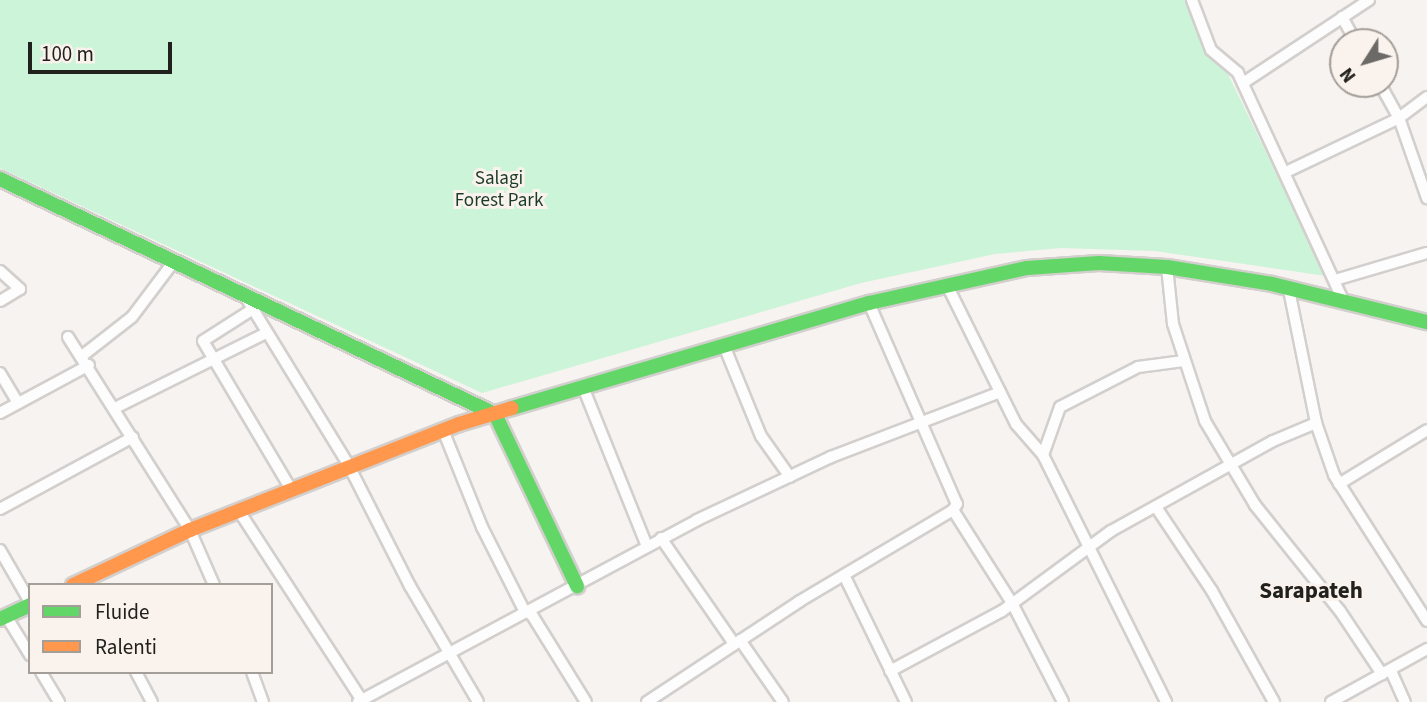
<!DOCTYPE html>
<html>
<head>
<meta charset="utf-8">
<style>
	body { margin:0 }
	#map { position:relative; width:1427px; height:702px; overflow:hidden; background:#f6f3f0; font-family:"Source Sans 3",sans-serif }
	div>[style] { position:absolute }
	.green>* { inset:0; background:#ccf4d8 }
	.roads { filter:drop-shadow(2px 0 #d2cfcd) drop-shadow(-2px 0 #d2cfcd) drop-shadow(0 2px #d2cfcd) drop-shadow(0 -2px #d2cfcd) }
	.street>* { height:10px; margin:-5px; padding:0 5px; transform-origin:5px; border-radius:5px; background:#fefdfd }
	.fast>* { height:14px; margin:-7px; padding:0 7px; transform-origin:7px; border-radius:7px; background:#63d668 }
	.slow>* { height:14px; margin:-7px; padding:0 7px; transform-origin:7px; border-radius:7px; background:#ff974d }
	span { translate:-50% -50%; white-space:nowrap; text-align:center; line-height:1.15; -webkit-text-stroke:6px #faf2ec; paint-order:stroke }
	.park-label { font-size:19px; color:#193c27 }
	.quarter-label { font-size:23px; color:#22201d; font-weight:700 }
	.legend { position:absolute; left:28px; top:583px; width:245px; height:91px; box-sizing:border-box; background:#faf2ec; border:2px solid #a49e99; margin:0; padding:9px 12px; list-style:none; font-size:21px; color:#22201d }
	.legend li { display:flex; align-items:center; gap:14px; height:35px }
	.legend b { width:35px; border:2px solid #a49e99 }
	.north { position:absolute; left:1329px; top:28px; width:70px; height:70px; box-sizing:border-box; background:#faf2ec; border:2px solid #a49e99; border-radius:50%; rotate:233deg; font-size:19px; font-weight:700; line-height:28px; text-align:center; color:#22201d }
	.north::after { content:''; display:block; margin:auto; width:24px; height:32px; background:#6c6a67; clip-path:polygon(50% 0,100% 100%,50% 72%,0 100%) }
	.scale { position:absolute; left:28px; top:42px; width:144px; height:32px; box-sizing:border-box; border:4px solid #22201d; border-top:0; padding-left:9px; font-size:21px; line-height:24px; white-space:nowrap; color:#22201d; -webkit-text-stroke:5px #faf2ec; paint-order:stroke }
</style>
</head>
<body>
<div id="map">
	<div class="green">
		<div style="clip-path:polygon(0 0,1192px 0,1326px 276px,1155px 251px,1061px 248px,995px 254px,861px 283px,482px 393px,0 168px)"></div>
	</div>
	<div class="roads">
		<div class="street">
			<div style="left:1192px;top:0;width:53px;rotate:69.2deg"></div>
			<div style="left:1211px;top:50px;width:35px;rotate:40deg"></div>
			<div style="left:1238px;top:73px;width:250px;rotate:65.2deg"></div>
			<div style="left:1342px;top:17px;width:29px;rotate:61deg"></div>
			<div style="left:1243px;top:83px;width:151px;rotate:-33.4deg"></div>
			<div style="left:1380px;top:84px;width:39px;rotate:61deg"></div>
			<div style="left:1399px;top:118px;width:85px;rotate:70.7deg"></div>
			<div style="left:1286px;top:172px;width:125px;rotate:-25.5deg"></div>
			<div style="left:1399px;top:118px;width:35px;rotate:-37deg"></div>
			<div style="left:1167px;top:267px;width:57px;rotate:84deg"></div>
			<div style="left:1173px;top:324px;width:102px;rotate:71.7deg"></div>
			<div style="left:1205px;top:421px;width:98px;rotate:59.2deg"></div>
			<div style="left:1255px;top:505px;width:136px;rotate:51.3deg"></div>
			<div style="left:1340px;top:611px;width:76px;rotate:56.3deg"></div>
			<div style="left:0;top:271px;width:27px;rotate:42deg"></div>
			<div style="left:20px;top:289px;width:23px;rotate:149deg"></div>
			<div style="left:1335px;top:280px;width:96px;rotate:-16.4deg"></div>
			<div style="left:948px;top:287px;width:153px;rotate:63.6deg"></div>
			<div style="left:1016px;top:424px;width:41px;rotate:48.9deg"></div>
			<div style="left:1043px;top:455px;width:276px;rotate:63.5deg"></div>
			<div style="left:1289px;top:290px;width:136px;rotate:78.5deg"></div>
			<div style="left:1316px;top:423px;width:55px;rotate:70.9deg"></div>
			<div style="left:1334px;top:475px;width:173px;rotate:57.5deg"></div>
			<div style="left:245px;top:296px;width:199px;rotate:58.5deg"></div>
			<div style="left:349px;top:466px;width:135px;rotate:63.1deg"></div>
			<div style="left:410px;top:586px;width:134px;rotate:59.6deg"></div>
			<div style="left:869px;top:303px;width:219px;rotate:66.4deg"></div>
			<div style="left:957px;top:504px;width:7px;rotate:124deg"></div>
			<div style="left:953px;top:510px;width:110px;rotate:57.6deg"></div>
			<div style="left:1012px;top:603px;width:111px;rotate:62.7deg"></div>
			<div style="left:253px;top:309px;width:59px;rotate:147.4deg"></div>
			<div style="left:203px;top:341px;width:174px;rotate:59.3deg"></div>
			<div style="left:68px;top:337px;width:228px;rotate:57.7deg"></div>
			<div style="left:190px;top:530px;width:60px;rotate:66.4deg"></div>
			<div style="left:725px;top:348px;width:95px;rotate:67.8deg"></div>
			<div style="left:761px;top:436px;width:50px;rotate:54.7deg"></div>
			<div style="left:82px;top:356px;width:63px;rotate:-38deg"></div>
			<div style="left:132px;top:317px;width:71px;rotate:-53deg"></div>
			<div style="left:0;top:373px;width:35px;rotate:59deg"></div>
			<div style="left:583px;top:387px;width:171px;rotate:68.1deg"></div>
			<div style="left:115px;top:408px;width:169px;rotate:-26.4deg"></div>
			<div style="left:0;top:413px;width:101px;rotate:-28.3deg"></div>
			<div style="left:443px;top:430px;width:105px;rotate:68.1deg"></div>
			<div style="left:482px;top:527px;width:93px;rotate:63.2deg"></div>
			<div style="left:524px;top:610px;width:9px;rotate:32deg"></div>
			<div style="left:532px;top:615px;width:102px;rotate:58.2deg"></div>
			<div style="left:1043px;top:455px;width:51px;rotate:-70.5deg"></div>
			<div style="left:1060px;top:407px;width:88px;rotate:-27.1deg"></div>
			<div style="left:1138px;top:367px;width:46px;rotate:-7.4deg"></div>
			<div style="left:1339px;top:484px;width:103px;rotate:-31.5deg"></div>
			<div style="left:1156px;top:507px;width:101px;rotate:56.3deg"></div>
			<div style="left:1212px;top:591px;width:127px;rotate:60.8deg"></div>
			<div style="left:0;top:509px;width:151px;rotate:-28.4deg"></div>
			<div style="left:239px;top:511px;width:228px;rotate:57deg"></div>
			<div style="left:661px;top:538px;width:129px;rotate:55.4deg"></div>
			<div style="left:0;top:550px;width:60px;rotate:60deg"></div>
			<div style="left:844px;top:575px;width:141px;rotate:64deg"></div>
			<div style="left:6px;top:616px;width:46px;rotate:58.4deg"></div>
			<div style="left:740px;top:640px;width:75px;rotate:55.3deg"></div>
			<div style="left:890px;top:671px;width:127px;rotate:-28.2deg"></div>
			<div style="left:1002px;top:611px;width:135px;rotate:-36.3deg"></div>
			<div style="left:1111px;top:531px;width:185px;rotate:-29.1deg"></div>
			<div style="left:1273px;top:441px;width:47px;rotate:-22.7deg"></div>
			<div style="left:1391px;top:671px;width:34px;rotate:66deg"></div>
			<div style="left:41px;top:672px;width:35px;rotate:59deg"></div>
			<div style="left:136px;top:672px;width:34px;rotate:62deg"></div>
			<div style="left:252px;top:672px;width:32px;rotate:70deg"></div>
			<div style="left:358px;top:702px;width:385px;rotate:-28.2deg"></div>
			<div style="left:697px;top:520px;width:148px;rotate:-25.2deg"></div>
			<div style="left:831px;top:457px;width:181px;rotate:-21deg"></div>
			<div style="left:647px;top:702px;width:183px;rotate:-33.4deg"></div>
			<div style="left:800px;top:601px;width:178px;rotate:-30.7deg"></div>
			<div style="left:1331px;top:702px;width:110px;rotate:-28.9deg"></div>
		</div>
		<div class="fast">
			<div style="left:0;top:179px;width:548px;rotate:25.4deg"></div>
			<div style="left:495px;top:414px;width:191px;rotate:64.5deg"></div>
			<div style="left:512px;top:408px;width:372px;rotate:-16.4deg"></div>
			<div style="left:869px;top:303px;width:162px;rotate:-12.5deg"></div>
			<div style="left:1027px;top:268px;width:72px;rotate:-4deg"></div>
			<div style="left:1099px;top:263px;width:68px;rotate:3.4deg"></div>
			<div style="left:1167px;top:267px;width:106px;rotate:9.2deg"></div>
			<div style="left:1272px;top:284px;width:160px;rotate:13.8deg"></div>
			<div style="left:0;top:619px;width:33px;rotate:-25deg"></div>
		</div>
		<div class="slow">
			<div style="left:73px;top:585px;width:129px;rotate:-25.2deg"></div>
			<div style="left:190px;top:530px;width:289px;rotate:-21.5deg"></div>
			<div style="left:459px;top:424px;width:55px;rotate:-16.8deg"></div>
		</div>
	</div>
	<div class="park-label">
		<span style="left:499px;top:190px">Salagi<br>Forest Park</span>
	</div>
	<div class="quarter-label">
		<span style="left:1311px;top:591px">Sarapateh</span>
	</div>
	<ul class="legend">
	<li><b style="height:9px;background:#63d668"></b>Fluide</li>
	<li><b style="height:9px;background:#ff974d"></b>Ralenti</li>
	</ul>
	<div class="north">N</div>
	<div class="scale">100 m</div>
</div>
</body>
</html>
